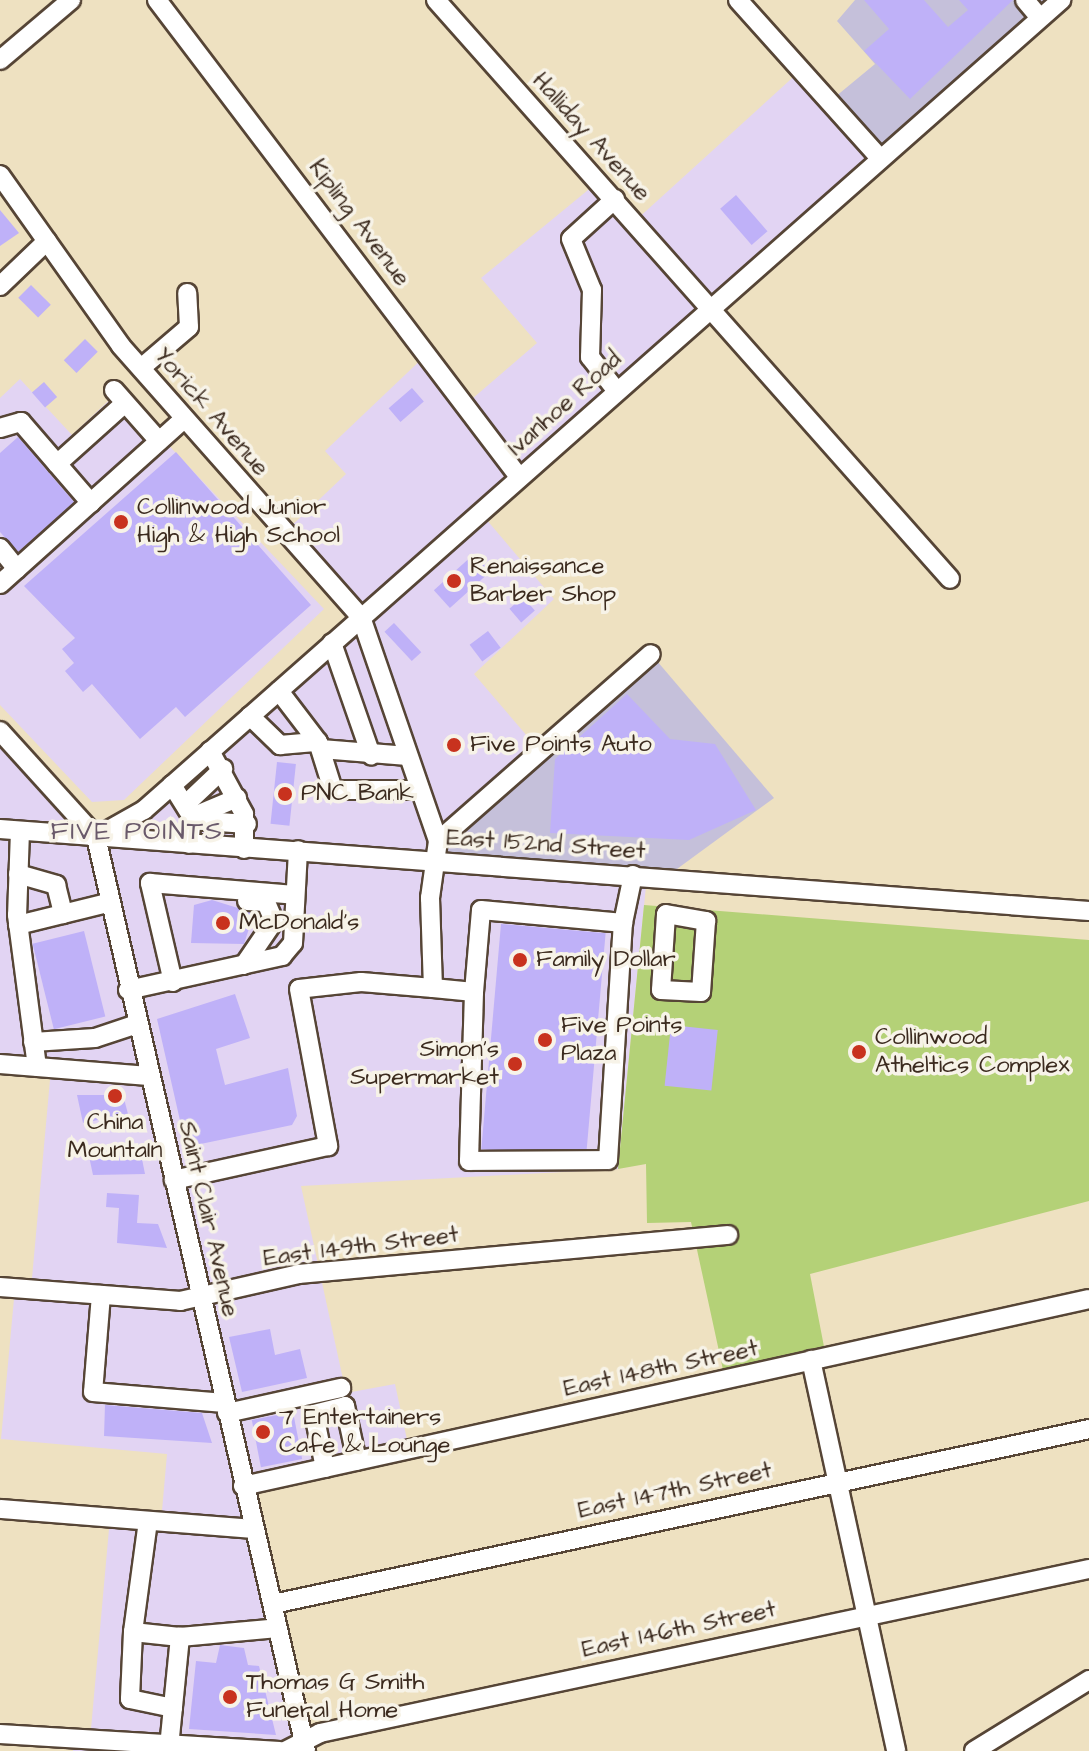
<!DOCTYPE html>
<html>
<head>
<meta charset="utf-8">
<style>
	body { margin:0 }
	#map { position:relative; width:1089px; height:1751px; overflow:hidden; background:#eee1c1; font-family:"Architects Daughter",sans-serif }
	div>[style] { position:absolute }
	.built>* { inset:0; background:#e2d4f3 }
	.industrial>* { inset:0; background:#c5c0da }
	.green>* { inset:0; background:#b4d177 }
	.building>* { inset:0; background:#bfb1f8; transform-origin:0 0 }
	.roads { filter:drop-shadow(2px 0 #564536) drop-shadow(-2px 0 #564536) drop-shadow(0 2px #564536) drop-shadow(0 -2px #564536) }
	.minor>* { height:18px; margin:-9px; padding:0 9px; transform-origin:9px; border-radius:9px; background:#fff }
	.dots>* { width:22px; height:22px; translate:-50% -50%; box-sizing:border-box; border:4px solid #f7f3e8; border-radius:50% }
	span { translate:-50% -50%; white-space:nowrap; text-align:center; line-height:1.15; -webkit-text-stroke:7px #f7f3e8; paint-order:stroke }
	.street-label { font-size:24px; color:#3b2a1e }
	.poi-label { font-size:24px; color:#3b2a1e }
	.left { translate:0 -50%; text-align:left }
	.right { translate:-100% -50%; text-align:right }
	.neighbourhood-label { font-size:26px; color:#69596a; letter-spacing:2px }
</style>
</head>
<body>
<div id="map">
	<div class="built">
		<div style="clip-path:polygon(801px 70px,880px 158px,480px 512px,554px 599px,474px 674px,647px 876px,618px 1169px,301px 1186px,346px 1393px,395px 1384px,409px 1449px,244px 1486px,306px 1751px,73px 1751px,74px 1740px,90px 1740px,110px 1518px,161px 1522px,167px 1454px,1px 1439px,15px 1288px,31px 1289px,51px 1069px,0 1064px,0 731px,96px 837px,144px 810px,361px 618px,285px 532px,346px 474px,325px 451px,427px 354px,465px 405px,537px 343px,481px 278px,599px 181px,635px 221px)"></div>
		<div style="clip-path:polygon(20px 379px,72px 435px,118px 392px,324px 609px,124px 800px,92px 802px,0 705px,0 398px)"></div>
	</div>
	<div class="industrial">
		<div style="clip-path:polygon(855px 0,1061px 0,880px 158px,829px 102px,875px 64px,837px 21px)"></div>
		<div style="clip-path:polygon(651px 654px,774px 798px,666px 877px,438px 862px,438px 841px)"></div>
	</div>
	<div class="green">
		<div style="clip-path:polygon(644px 905px,1089px 940px,1089px 1201px,810px 1274px,826px 1357px,725px 1379px,691px 1222px,647px 1223px,646px 1164px,618px 1169px)"></div>
	</div>
	<div class="building">
		<div style="clip-path:polygon(864px 0,924px 0,948px 27px,968px 10px,959px 0,1013px 0,910px 99px,864px 51px,889px 29px)"></div>
		<div style="left:736px;top:195px;width:48px;height:21px;rotate:49deg"></div>
		<div style="clip-path:polygon(0 210px,19px 233px,0 246px)"></div>
		<div style="left:31px;top:285px;width:28px;height:18px;rotate:45deg"></div>
		<div style="left:85px;top:339px;width:18px;height:30px;rotate:45deg"></div>
		<div style="left:44px;top:382px;width:20px;height:16px;rotate:49deg"></div>
		<div style="left:412px;top:388px;width:18px;height:31px;rotate:49deg"></div>
		<div style="clip-path:polygon(18px 437px,74px 502px,18px 552px,0 532px,0 453px)"></div>
		<div style="clip-path:polygon(176px 452px,311px 605px,185px 717px,176px 707px,140px 739px,92px 684px,83px 692px,65px 671px,74px 663px,62px 649px,75px 638px,24px 586px)"></div>
		<div style="left:474px;top:554px;width:24px;height:54px;rotate:48deg"></div>
		<div style="left:523px;top:597px;width:18px;height:18px;rotate:49deg"></div>
		<div style="left:394px;top:623px;width:40px;height:13px;rotate:47deg"></div>
		<div style="left:488px;top:631px;width:21px;height:23px;rotate:53deg"></div>
		<div style="clip-path:polygon(627px 694px,670px 739px,715px 744px,756px 810px,689px 840px,550px 833px,555px 759px)"></div>
		<div style="left:277px;top:762px;width:19px;height:62px;rotate:6deg"></div>
		<div style="clip-path:polygon(212px 900px,254px 913px,244px 944px,191px 943px,194px 905px)"></div>
		<div style="left:501px;top:924px;width:105px;height:226px;rotate:5deg"></div>
		<div style="left:84px;top:931px;width:88px;height:53px;rotate:76deg"></div>
		<div style="clip-path:polygon(235px 994px,250px 1038px,216px 1049px,225px 1085px,288px 1068px,297px 1116px,292px 1125px,186px 1147px,157px 1019px)"></div>
		<div style="left:671px;top:1025px;width:47px;height:61px;rotate:6deg"></div>
		<div style="clip-path:polygon(77px 1095px,123px 1095px,128px 1114px,83px 1123px)"></div>
		<div style="clip-path:polygon(139px 1144px,145px 1174px,93px 1175px,87px 1147px)"></div>
		<div style="clip-path:polygon(107px 1193px,139px 1195px,137px 1223px,158px 1224px,167px 1248px,117px 1243px,119px 1208px,106px 1207px)"></div>
		<div style="clip-path:polygon(270px 1329px,275px 1355px,300px 1349px,307px 1378px,242px 1392px,229px 1337px)"></div>
		<div style="clip-path:polygon(105px 1405px,202px 1413px,212px 1443px,104px 1436px)"></div>
		<div style="left:293px;top:1412px;width:48px;height:42px;rotate:79deg"></div>
		<div style="clip-path:polygon(220px 1645px,244px 1648px,248px 1665px,259px 1666px,276px 1735px,189px 1729px,196px 1661px,216px 1663px)"></div>
	</div>
	<div class="roads">
		<div class="minor">
			<div style="left:157px;top:0;width:599px;rotate:52.8deg"></div>
			<div style="left:436px;top:0;width:774px;rotate:48.4deg"></div>
			<div style="left:738px;top:0;width:212px;rotate:48.1deg"></div>
			<div style="left:1025px;top:0;width:23px;rotate:50deg"></div>
			<div style="left:0;top:60px;width:93px;rotate:-40.2deg"></div>
			<div style="left:0;top:175px;width:209px;rotate:54.7deg"></div>
			<div style="left:121px;top:346px;width:362px;rotate:48.5deg"></div>
			<div style="left:361px;top:617px;width:237px;rotate:71deg"></div>
			<div style="left:438px;top:841px;width:58px;rotate:98deg"></div>
			<div style="left:430px;top:898px;width:90px;rotate:88.1deg"></div>
			<div style="left:433px;top:988px;width:72px;rotate:-175.2deg"></div>
			<div style="left:361px;top:982px;width:62px;rotate:173.6deg"></div>
			<div style="left:299px;top:989px;width:160px;rotate:79.5deg"></div>
			<div style="left:328px;top:1146px;width:158px;rotate:167.6deg"></div>
			<div style="left:615px;top:199px;width:59px;rotate:137.7deg"></div>
			<div style="left:571px;top:239px;width:55px;rotate:67.6deg"></div>
			<div style="left:592px;top:290px;width:67px;rotate:91.7deg"></div>
			<div style="left:590px;top:357px;width:42px;rotate:51.8deg"></div>
			<div style="left:0;top:286px;width:65px;rotate:-43.8deg"></div>
			<div style="left:141px;top:368px;width:63px;rotate:-40.5deg"></div>
			<div style="left:189px;top:327px;width:34px;rotate:-93deg"></div>
			<div style="left:114px;top:390px;width:68px;rotate:48.6deg"></div>
			<div style="left:0;top:428px;width:22px;rotate:-16deg"></div>
			<div style="left:21px;top:422px;width:107px;rotate:49.2deg"></div>
			<div style="left:57px;top:464px;width:91px;rotate:-41.9deg"></div>
			<div style="left:0;top:548px;width:27px;rotate:51deg"></div>
			<div style="left:0;top:584px;width:247px;rotate:-41.9deg"></div>
			<div style="left:332px;top:643px;width:119px;rotate:70.8deg"></div>
			<div style="left:279px;top:691px;width:64px;rotate:52.6deg"></div>
			<div style="left:250px;top:716px;width:42px;rotate:44deg"></div>
			<div style="left:280px;top:745px;width:38px;rotate:-5deg"></div>
			<div style="left:318px;top:742px;width:50px;rotate:72.6deg"></div>
			<div style="left:333px;top:790px;width:87px"></div>
			<div style="left:0;top:731px;width:143px;rotate:47.8deg"></div>
			<div style="left:96px;top:837px;width:938px;rotate:77.06deg"></div>
			<div style="left:321px;top:749px;width:87px;rotate:4.6deg"></div>
			<div style="left:210px;top:751px;width:72px;rotate:61.6deg"></div>
			<div style="left:244px;top:814px;width:35px;rotate:90deg"></div>
			<div style="left:172px;top:785px;width:38px;rotate:58deg"></div>
			<div style="left:192px;top:817px;width:27px;rotate:96deg"></div>
			<div style="left:187px;top:803px;width:50px;rotate:-43.4deg"></div>
			<div style="left:192px;top:817px;width:49px;rotate:-22.9deg"></div>
			<div style="left:191px;top:820px;width:56px;rotate:4.1deg"></div>
			<div style="left:0;top:829px;width:1092px;rotate:4.31deg"></div>
			<div style="left:20px;top:831px;width:84px;rotate:92deg"></div>
			<div style="left:17px;top:915px;width:153px;rotate:82.5deg"></div>
			<div style="left:96px;top:837px;width:55px;rotate:-29.4deg"></div>
			<div style="left:144px;top:810px;width:1224px;rotate:-41.45deg"></div>
			<div style="left:438px;top:841px;width:283px;rotate:-41.3deg"></div>
			<div style="left:18px;top:874px;width:40px;rotate:16deg"></div>
			<div style="left:56px;top:885px;width:30px;rotate:76deg"></div>
			<div style="left:666px;top:914px;width:41px;rotate:9.9deg"></div>
			<div style="left:706px;top:921px;width:71px;rotate:94deg"></div>
			<div style="left:701px;top:992px;width:40px;rotate:-177.1deg"></div>
			<div style="left:661px;top:990px;width:76px;rotate:-86.2deg"></div>
			<div style="left:18px;top:925px;width:92px;rotate:-13.9deg"></div>
			<div style="left:244px;top:965px;width:53px;rotate:-55.7deg"></div>
			<div style="left:274px;top:921px;width:21px;rotate:-113deg"></div>
			<div style="left:266px;top:902px;width:19px;rotate:-177deg"></div>
			<div style="left:173px;top:982px;width:102px;rotate:-103.1deg"></div>
			<div style="left:150px;top:883px;width:145px;rotate:4.7deg"></div>
			<div style="left:433px;top:988px;width:41px;rotate:5.6deg"></div>
			<div style="left:474px;top:992px;width:82px;rotate:-85.1deg"></div>
			<div style="left:481px;top:910px;width:143px;rotate:5.2deg"></div>
			<div style="left:623px;top:923px;width:49px;rotate:-78.2deg"></div>
			<div style="left:128px;top:990px;width:158px;rotate:-12.4deg"></div>
			<div style="left:282px;top:956px;width:17px;rotate:-50deg"></div>
			<div style="left:293px;top:943px;width:93px;rotate:-86.9deg"></div>
			<div style="left:474px;top:992px;width:169px;rotate:91.7deg"></div>
			<div style="left:469px;top:1161px;width:139px;rotate:-0.4deg"></div>
			<div style="left:608px;top:1160px;width:237px;rotate:-86.4deg"></div>
			<div style="left:33px;top:1042px;width:62px;rotate:-3.7deg"></div>
			<div style="left:95px;top:1038px;width:44px;rotate:-18.4deg"></div>
			<div style="left:0;top:1064px;width:149px;rotate:4.6deg"></div>
			<div style="left:0;top:1287px;width:181px;rotate:4.4deg"></div>
			<div style="left:180px;top:1301px;width:122px;rotate:-12.8deg"></div>
			<div style="left:299px;top:1274px;width:431px;rotate:-5.2deg"></div>
			<div style="left:101px;top:1295px;width:97px;rotate:94.7deg"></div>
			<div style="left:93px;top:1392px;width:132px;rotate:4.8deg"></div>
			<div style="left:811px;top:1360px;width:400px;rotate:77.7deg"></div>
			<div style="left:227px;top:1413px;width:117px;rotate:-12.4deg"></div>
			<div style="left:325px;top:1468px;width:55px;rotate:-101.5deg"></div>
			<div style="left:314px;top:1414px;width:32px;rotate:-14deg"></div>
			<div style="left:345px;top:1406px;width:56px;rotate:77.7deg"></div>
			<div style="left:243px;top:1486px;width:866px;rotate:-12.46deg"></div>
			<div style="left:0;top:1509px;width:255px;rotate:4.5deg"></div>
			<div style="left:148px;top:1521px;width:112px;rotate:97.7deg"></div>
			<div style="left:133px;top:1632px;width:47px;rotate:6.1deg"></div>
			<div style="left:180px;top:1637px;width:98px;rotate:-5.2deg"></div>
			<div style="left:273px;top:1604px;width:835px;rotate:-12.1deg"></div>
			<div style="left:133px;top:1632px;width:67px;rotate:92.6deg"></div>
			<div style="left:130px;top:1699px;width:44px;rotate:11.8deg"></div>
			<div style="left:0;top:1734px;width:280px;rotate:3.5deg"></div>
			<div style="left:169px;top:1747px;width:111px;rotate:-84.3deg"></div>
			<div style="left:285px;top:1751px;width:39px;rotate:-27deg"></div>
			<div style="left:320px;top:1733px;width:786px;rotate:-12.04deg"></div>
			<div style="left:974px;top:1751px;width:135px;rotate:-31.7deg"></div>
		</div>
	</div>
	<div class="dots">
		<div style="left:121px;top:522px;background:#c8321e"></div>
		<div style="left:454px;top:581px;background:#c8321e"></div>
		<div style="left:454px;top:745px;background:#c8321e"></div>
		<div style="left:285px;top:794px;background:#c8321e"></div>
		<div style="left:223px;top:923px;background:#c8321e"></div>
		<div style="left:520px;top:960px;background:#c8321e"></div>
		<div style="left:545px;top:1040px;background:#c8321e"></div>
		<div style="left:859px;top:1052px;background:#c8321e"></div>
		<div style="left:515px;top:1064px;background:#c8321e"></div>
		<div style="left:115px;top:1096px;background:#c8321e"></div>
		<div style="left:263px;top:1432px;background:#c8321e"></div>
		<div style="left:230px;top:1697px;background:#c8321e"></div>
	</div>
	<div class="street-label">
		<span style="left:591px;top:137px;rotate:48deg">Halliday Avenue</span>
		<span style="left:359px;top:223px;rotate:53deg">Kipling Avenue</span>
		<span style="left:565px;top:404px;rotate:-42deg">Ivanhoe Road</span>
		<span style="left:211px;top:412px;rotate:49deg">Yorick Avenue</span>
		<span style="left:546px;top:845px;rotate:4deg">East 152nd Street</span>
		<span style="left:208px;top:1219px;rotate:77deg">Saint Clair Avenue</span>
		<span style="left:361px;top:1247px;rotate:-7deg">East 149th Street</span>
		<span style="left:661px;top:1369px;rotate:-12deg">East 148th Street</span>
		<span style="left:675px;top:1491px;rotate:-12deg">East 147th Street</span>
		<span style="left:679px;top:1630px;rotate:-12deg">East 146th Street</span>
	</div>
	<div class="poi-label">
		<span class="left" style="left:137px;top:522px">Collinwood Junior<br>High &amp; High School</span>
		<span class="left" style="left:470px;top:581px">Renaissance<br>Barber Shop</span>
		<span class="left" style="left:470px;top:745px">Five Points Auto</span>
		<span class="left" style="left:301px;top:794px">PNC Bank</span>
		<span class="left" style="left:239px;top:923px">McDonald's</span>
		<span class="left" style="left:536px;top:960px">Family Dollar</span>
		<span class="left" style="left:561px;top:1040px">Five Points<br>Plaza</span>
		<span class="left" style="left:875px;top:1052px">Collinwood<br>Atheltics Complex</span>
		<span class="right" style="left:499px;top:1064px">Simon's<br>Supermarket</span>
		<span style="left:115px;top:1137px">China<br>MountaIn</span>
		<span class="left" style="left:279px;top:1432px">7 Entertainers<br>Cafe &amp; Lounge</span>
		<span class="left" style="left:246px;top:1697px">Thomas G Smith<br>Funeral Home</span>
	</div>
	<div class="neighbourhood-label">
		<span style="left:137px;top:832px">FIVE POINTS</span>
	</div>
</div>
</body>
</html>
